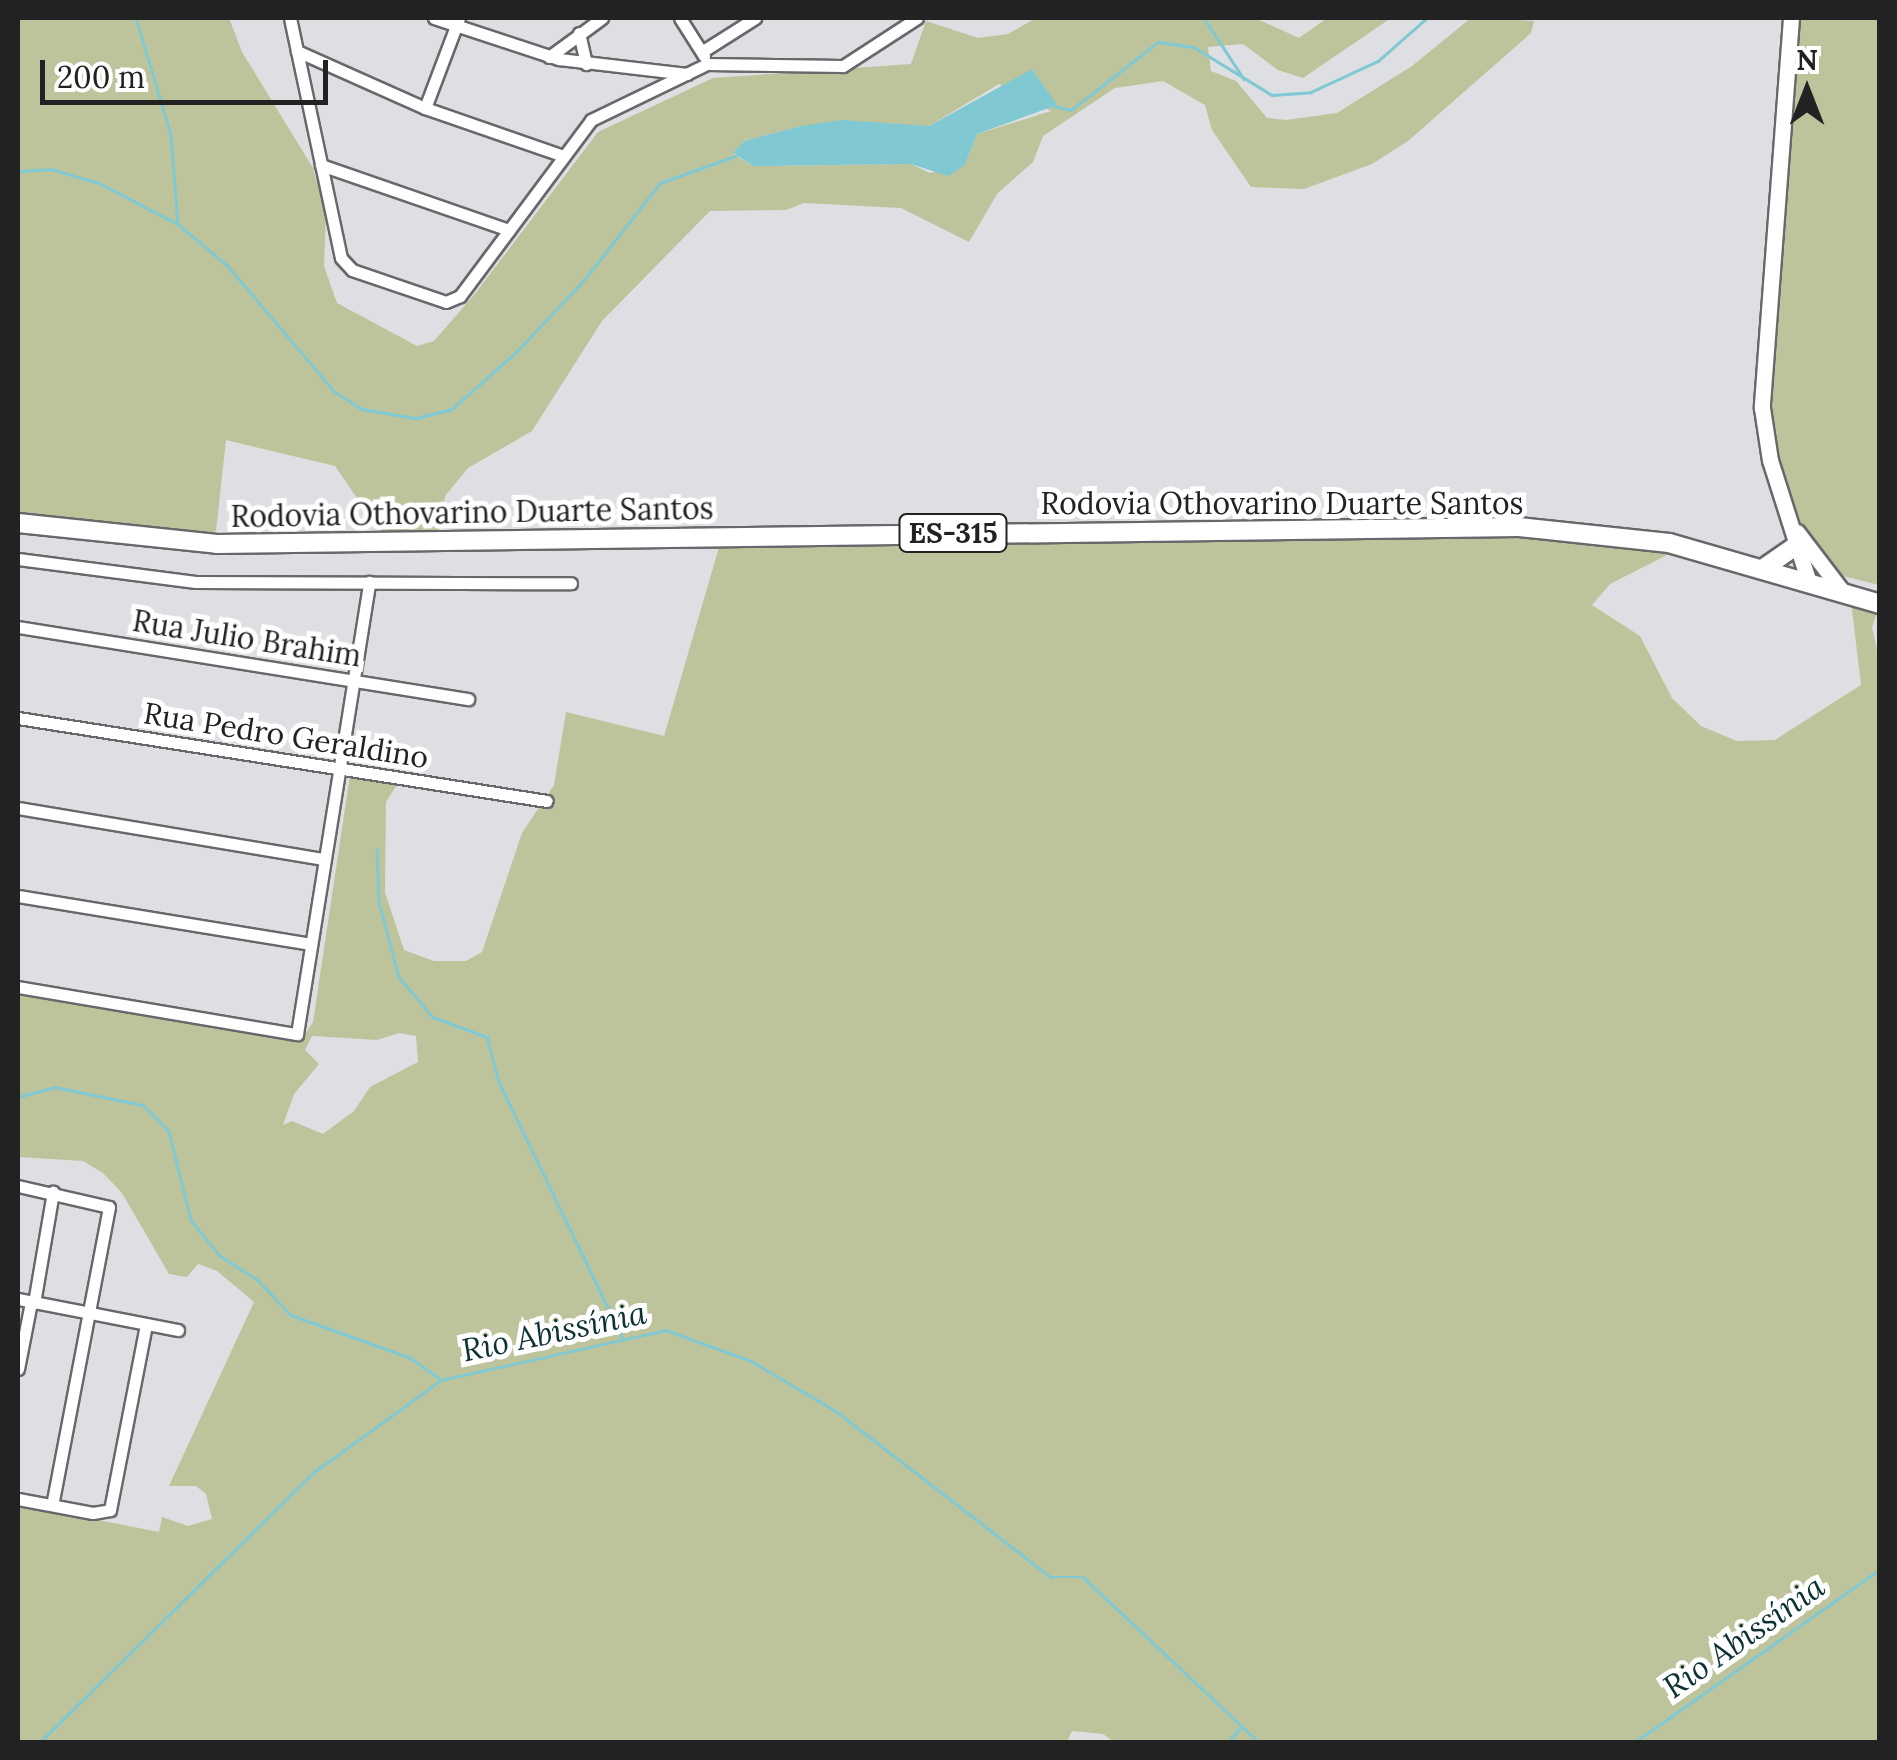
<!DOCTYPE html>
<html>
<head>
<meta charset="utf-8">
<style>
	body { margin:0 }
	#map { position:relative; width:1897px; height:1760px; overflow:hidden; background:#dedfe2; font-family:Lora,serif }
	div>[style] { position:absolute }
	.green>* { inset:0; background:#bdc49b }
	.water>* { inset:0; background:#80c9d3 }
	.stream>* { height:2.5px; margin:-1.25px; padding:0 1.25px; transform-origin:1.25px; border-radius:1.25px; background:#80c9d3 }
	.roads { filter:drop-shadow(2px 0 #67686b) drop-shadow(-2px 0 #67686b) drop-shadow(0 2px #67686b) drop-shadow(0 -2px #67686b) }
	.street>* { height:11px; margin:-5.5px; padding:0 5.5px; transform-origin:5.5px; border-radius:5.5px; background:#fff }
	.secondary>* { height:15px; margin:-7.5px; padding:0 7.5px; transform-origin:7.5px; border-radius:7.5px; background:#fff }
	.primary>* { height:18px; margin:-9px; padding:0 9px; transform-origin:9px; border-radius:9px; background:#fff }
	span { translate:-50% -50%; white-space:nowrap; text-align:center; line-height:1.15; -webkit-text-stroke:10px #fff; paint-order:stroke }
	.shield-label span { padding:2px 8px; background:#fff; border:2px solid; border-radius:8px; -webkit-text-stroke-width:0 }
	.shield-label { font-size:28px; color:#222223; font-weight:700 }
	.street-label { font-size:30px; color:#222223 }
	.water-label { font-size:32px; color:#0d3236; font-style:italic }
	.frame { position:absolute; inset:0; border:20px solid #222223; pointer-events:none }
	.north { position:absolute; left:1757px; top:40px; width:100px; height:100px; -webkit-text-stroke:8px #fff; paint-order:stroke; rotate:0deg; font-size:28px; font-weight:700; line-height:40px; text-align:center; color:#222223 }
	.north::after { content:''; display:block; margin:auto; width:35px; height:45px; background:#222223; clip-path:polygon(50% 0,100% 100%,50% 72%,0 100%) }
	.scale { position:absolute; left:40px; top:60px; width:288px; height:45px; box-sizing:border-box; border:5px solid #222223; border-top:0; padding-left:12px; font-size:30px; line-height:35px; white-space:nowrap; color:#222223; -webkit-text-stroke:8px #fff; paint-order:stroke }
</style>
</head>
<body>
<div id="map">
	<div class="green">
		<div style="clip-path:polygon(evenodd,18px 18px,229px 18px,242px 52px,313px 168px,326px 214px,324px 266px,337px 303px,417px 346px,434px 341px,474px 295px,598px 132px,713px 78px,911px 64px,926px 21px,978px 38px,1008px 34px,1036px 18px,1255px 18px,1299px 38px,1327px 18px,1391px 18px,1303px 78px,1278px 70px,1243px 44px,1208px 47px,1211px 71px,1236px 81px,1267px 118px,1286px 120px,1337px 113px,1412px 66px,1471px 18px,1534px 21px,1531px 33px,1408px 141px,1372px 164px,1304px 189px,1251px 187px,1212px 130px,1205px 105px,1163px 81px,1115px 88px,1043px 136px,1033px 162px,997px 194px,969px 242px,901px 208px,804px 203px,786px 210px,710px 211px,602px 321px,532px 431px,468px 468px,445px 496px,439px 532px,381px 533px,335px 466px,226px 440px,216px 531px,195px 536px,18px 515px,18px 18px,999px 84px,1051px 111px,977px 134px,965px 165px,930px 173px,911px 164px,753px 166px,733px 154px,744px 141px,801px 126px,929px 126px,999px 84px)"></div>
		<div style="clip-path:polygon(1796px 18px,1879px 18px,1879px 585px,1839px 575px,1813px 548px,1795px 514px,1774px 436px,1770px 406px)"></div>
		<div style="clip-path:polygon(evenodd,1543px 532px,1677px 550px,1610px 584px,1592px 605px,1640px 636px,1672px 698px,1701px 726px,1737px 741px,1775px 740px,1861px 685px,1851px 601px,1878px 610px,1872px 627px,1880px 664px,1879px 1742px,1114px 1742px,1103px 1734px,1072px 1731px,1067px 1742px,18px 1742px,18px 1504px,159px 1532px,162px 1517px,188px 1526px,212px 1519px,206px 1494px,196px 1486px,169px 1486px,254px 1302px,217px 1271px,198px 1264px,187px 1277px,169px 1274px,122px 1193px,103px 1173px,83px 1161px,18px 1157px,18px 995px,113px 1004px,300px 1042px,313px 1022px,350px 775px,398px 783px,386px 802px,385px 892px,404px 950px,434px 961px,466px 961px,482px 952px,522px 833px,554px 785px,566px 712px,664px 736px,720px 544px,1543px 532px,399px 1033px,416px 1036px,418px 1062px,370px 1087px,354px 1111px,323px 1134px,292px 1121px,283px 1125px,294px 1094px,319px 1064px,305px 1050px,312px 1036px,377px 1040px,399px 1033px)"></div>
	</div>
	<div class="water">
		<div style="clip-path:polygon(1032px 69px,1057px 105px,977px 134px,965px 165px,948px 176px,911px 164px,753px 166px,733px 153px,744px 141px,801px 126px,842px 120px,929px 126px)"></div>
	</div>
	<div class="stream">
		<div style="left:136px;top:18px;width:122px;rotate:73.3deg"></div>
		<div style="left:171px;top:135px;width:89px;rotate:85.5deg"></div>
		<div style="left:1204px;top:18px;width:73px;rotate:56.7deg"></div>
		<div style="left:1054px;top:106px;width:17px;rotate:13deg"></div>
		<div style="left:1071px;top:110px;width:110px;rotate:-38deg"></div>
		<div style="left:1158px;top:42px;width:36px;rotate:8deg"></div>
		<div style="left:1194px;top:47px;width:92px;rotate:31.6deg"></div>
		<div style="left:1272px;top:95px;width:39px;rotate:-4deg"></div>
		<div style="left:1311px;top:92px;width:74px;rotate:-24.8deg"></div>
		<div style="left:1378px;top:61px;width:65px;rotate:-41.3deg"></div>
		<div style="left:18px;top:171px;width:33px;rotate:-3deg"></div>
		<div style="left:51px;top:169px;width:50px;rotate:16.3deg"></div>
		<div style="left:99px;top:183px;width:89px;rotate:27.4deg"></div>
		<div style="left:178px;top:224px;width:65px;rotate:40deg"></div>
		<div style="left:228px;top:266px;width:164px;rotate:49.7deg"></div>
		<div style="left:334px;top:391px;width:33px;rotate:33deg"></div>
		<div style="left:362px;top:409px;width:55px;rotate:9.5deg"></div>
		<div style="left:416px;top:418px;width:37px;rotate:-14deg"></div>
		<div style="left:452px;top:409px;width:87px;rotate:-41.7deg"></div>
		<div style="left:517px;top:351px;width:98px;rotate:-46.7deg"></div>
		<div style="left:584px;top:280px;width:123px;rotate:-51.9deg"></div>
		<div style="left:660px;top:183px;width:80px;rotate:-19.8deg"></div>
		<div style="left:377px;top:849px;width:53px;rotate:87.8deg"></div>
		<div style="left:379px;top:902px;width:78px;rotate:75.1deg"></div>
		<div style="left:399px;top:977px;width:52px;rotate:49.6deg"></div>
		<div style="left:433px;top:1017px;width:58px;rotate:20.3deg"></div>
		<div style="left:487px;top:1037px;width:47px;rotate:75.1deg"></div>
		<div style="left:499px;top:1082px;width:283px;rotate:64.2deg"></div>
		<div style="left:18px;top:1097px;width:38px;rotate:-15deg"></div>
		<div style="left:55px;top:1087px;width:90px;rotate:11.6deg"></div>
		<div style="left:143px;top:1105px;width:37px;rotate:45deg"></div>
		<div style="left:169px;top:1131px;width:92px;rotate:76.1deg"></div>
		<div style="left:191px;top:1220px;width:45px;rotate:51.3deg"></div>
		<div style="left:219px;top:1255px;width:46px;rotate:32.7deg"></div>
		<div style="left:258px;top:1280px;width:48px;rotate:46.7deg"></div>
		<div style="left:291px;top:1315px;width:127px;rotate:19.7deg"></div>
		<div style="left:411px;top:1358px;width:36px;rotate:36deg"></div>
		<div style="left:40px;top:1742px;width:385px;rotate:-44.6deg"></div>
		<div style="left:314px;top:1472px;width:157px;rotate:-35.9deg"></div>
		<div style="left:441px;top:1380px;width:230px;rotate:-12.5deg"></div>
		<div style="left:666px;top:1330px;width:90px;rotate:20deg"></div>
		<div style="left:751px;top:1361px;width:99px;rotate:30.5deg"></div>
		<div style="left:836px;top:1411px;width:272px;rotate:37.7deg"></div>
		<div style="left:1051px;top:1577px;width:32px"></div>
		<div style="left:1083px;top:1577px;width:241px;rotate:43.2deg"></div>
		<div style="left:1228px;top:1742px;width:18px;rotate:-49deg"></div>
		<div style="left:1635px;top:1742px;width:300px;rotate:-35.2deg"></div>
	</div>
	<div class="roads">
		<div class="street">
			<div style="left:290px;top:18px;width:245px;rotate:78deg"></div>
			<div style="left:341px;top:258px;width:16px;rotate:47deg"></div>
			<div style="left:352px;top:270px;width:99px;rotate:18.8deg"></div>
			<div style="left:446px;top:302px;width:15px;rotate:-23deg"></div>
			<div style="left:460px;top:296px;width:219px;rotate:-53.3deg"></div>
			<div style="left:591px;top:120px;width:129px;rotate:-25.8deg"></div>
			<div style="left:707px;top:64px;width:136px;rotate:0.8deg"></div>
			<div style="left:843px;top:66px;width:88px;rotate:-33deg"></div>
			<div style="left:434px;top:18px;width:132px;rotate:18.2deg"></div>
			<div style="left:559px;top:59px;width:129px;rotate:6.7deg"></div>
			<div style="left:680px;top:18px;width:45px;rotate:57.7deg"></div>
			<div style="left:579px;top:33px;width:32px;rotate:77deg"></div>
			<div style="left:297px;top:51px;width:140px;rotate:24deg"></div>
			<div style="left:425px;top:108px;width:147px;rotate:19.1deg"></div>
			<div style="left:703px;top:51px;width:62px;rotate:-32.4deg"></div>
			<div style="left:549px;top:57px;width:66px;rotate:-36.3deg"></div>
			<div style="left:425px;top:108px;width:96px;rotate:-69.3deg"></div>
			<div style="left:321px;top:165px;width:199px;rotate:19.1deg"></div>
			<div style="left:18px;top:559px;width:179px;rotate:7.4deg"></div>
			<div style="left:196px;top:582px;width:375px;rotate:0.2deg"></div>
			<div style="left:18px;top:627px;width:456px;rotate:9.1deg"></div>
			<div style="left:18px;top:718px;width:535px;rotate:8.92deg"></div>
			<div style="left:18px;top:808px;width:310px;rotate:9.5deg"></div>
			<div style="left:18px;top:896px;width:297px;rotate:9.3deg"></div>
			<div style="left:18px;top:987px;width:283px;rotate:9.6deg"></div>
			<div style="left:297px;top:1034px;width:458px;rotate:-80.9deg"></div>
			<div style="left:18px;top:1186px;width:93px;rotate:13deg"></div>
			<div style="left:109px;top:1207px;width:303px;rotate:100.8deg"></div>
			<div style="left:18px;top:1299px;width:163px;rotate:11deg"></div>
			<div style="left:34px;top:1303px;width:113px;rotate:-80.3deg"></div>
			<div style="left:18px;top:1369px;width:68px;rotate:-79deg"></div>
			<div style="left:18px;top:1499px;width:76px;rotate:10.6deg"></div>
			<div style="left:93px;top:1513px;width:17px;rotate:-10deg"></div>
			<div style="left:110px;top:1510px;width:189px;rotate:-79deg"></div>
		</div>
		<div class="secondary">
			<div style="left:1791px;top:18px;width:391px;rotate:94.3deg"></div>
			<div style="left:1762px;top:408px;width:53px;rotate:81.3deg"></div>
			<div style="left:1770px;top:460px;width:126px;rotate:72.4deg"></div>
			<div style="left:1797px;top:532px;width:74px;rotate:52.7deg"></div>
		</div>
		<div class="primary">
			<div style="left:18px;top:523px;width:200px;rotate:6deg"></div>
			<div style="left:217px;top:544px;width:1302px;rotate:-0.75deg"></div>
			<div style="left:1519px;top:527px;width:151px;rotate:6.1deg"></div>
			<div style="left:1669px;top:543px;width:220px;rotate:16.1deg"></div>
			<div style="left:1764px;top:568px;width:40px;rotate:-34.9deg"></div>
		</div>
	</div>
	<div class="shield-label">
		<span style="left:953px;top:533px">ES-315</span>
	</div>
	<div class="street-label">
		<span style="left:1282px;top:503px">Rodovia Othovarino Duarte Santos</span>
		<span style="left:472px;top:512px;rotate:-1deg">Rodovia Othovarino Duarte Santos</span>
		<span style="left:247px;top:638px;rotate:9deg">Rua Julio Brahim</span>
		<span style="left:286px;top:735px;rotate:9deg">Rua Pedro Geraldino</span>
	</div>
	<div class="water-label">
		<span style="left:554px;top:1332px;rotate:-12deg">Rio Abissínia</span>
		<span style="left:1744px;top:1637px;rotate:-35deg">Rio Abissínia</span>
	</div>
	<div class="frame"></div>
	<div class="north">N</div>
	<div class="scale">200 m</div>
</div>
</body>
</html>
